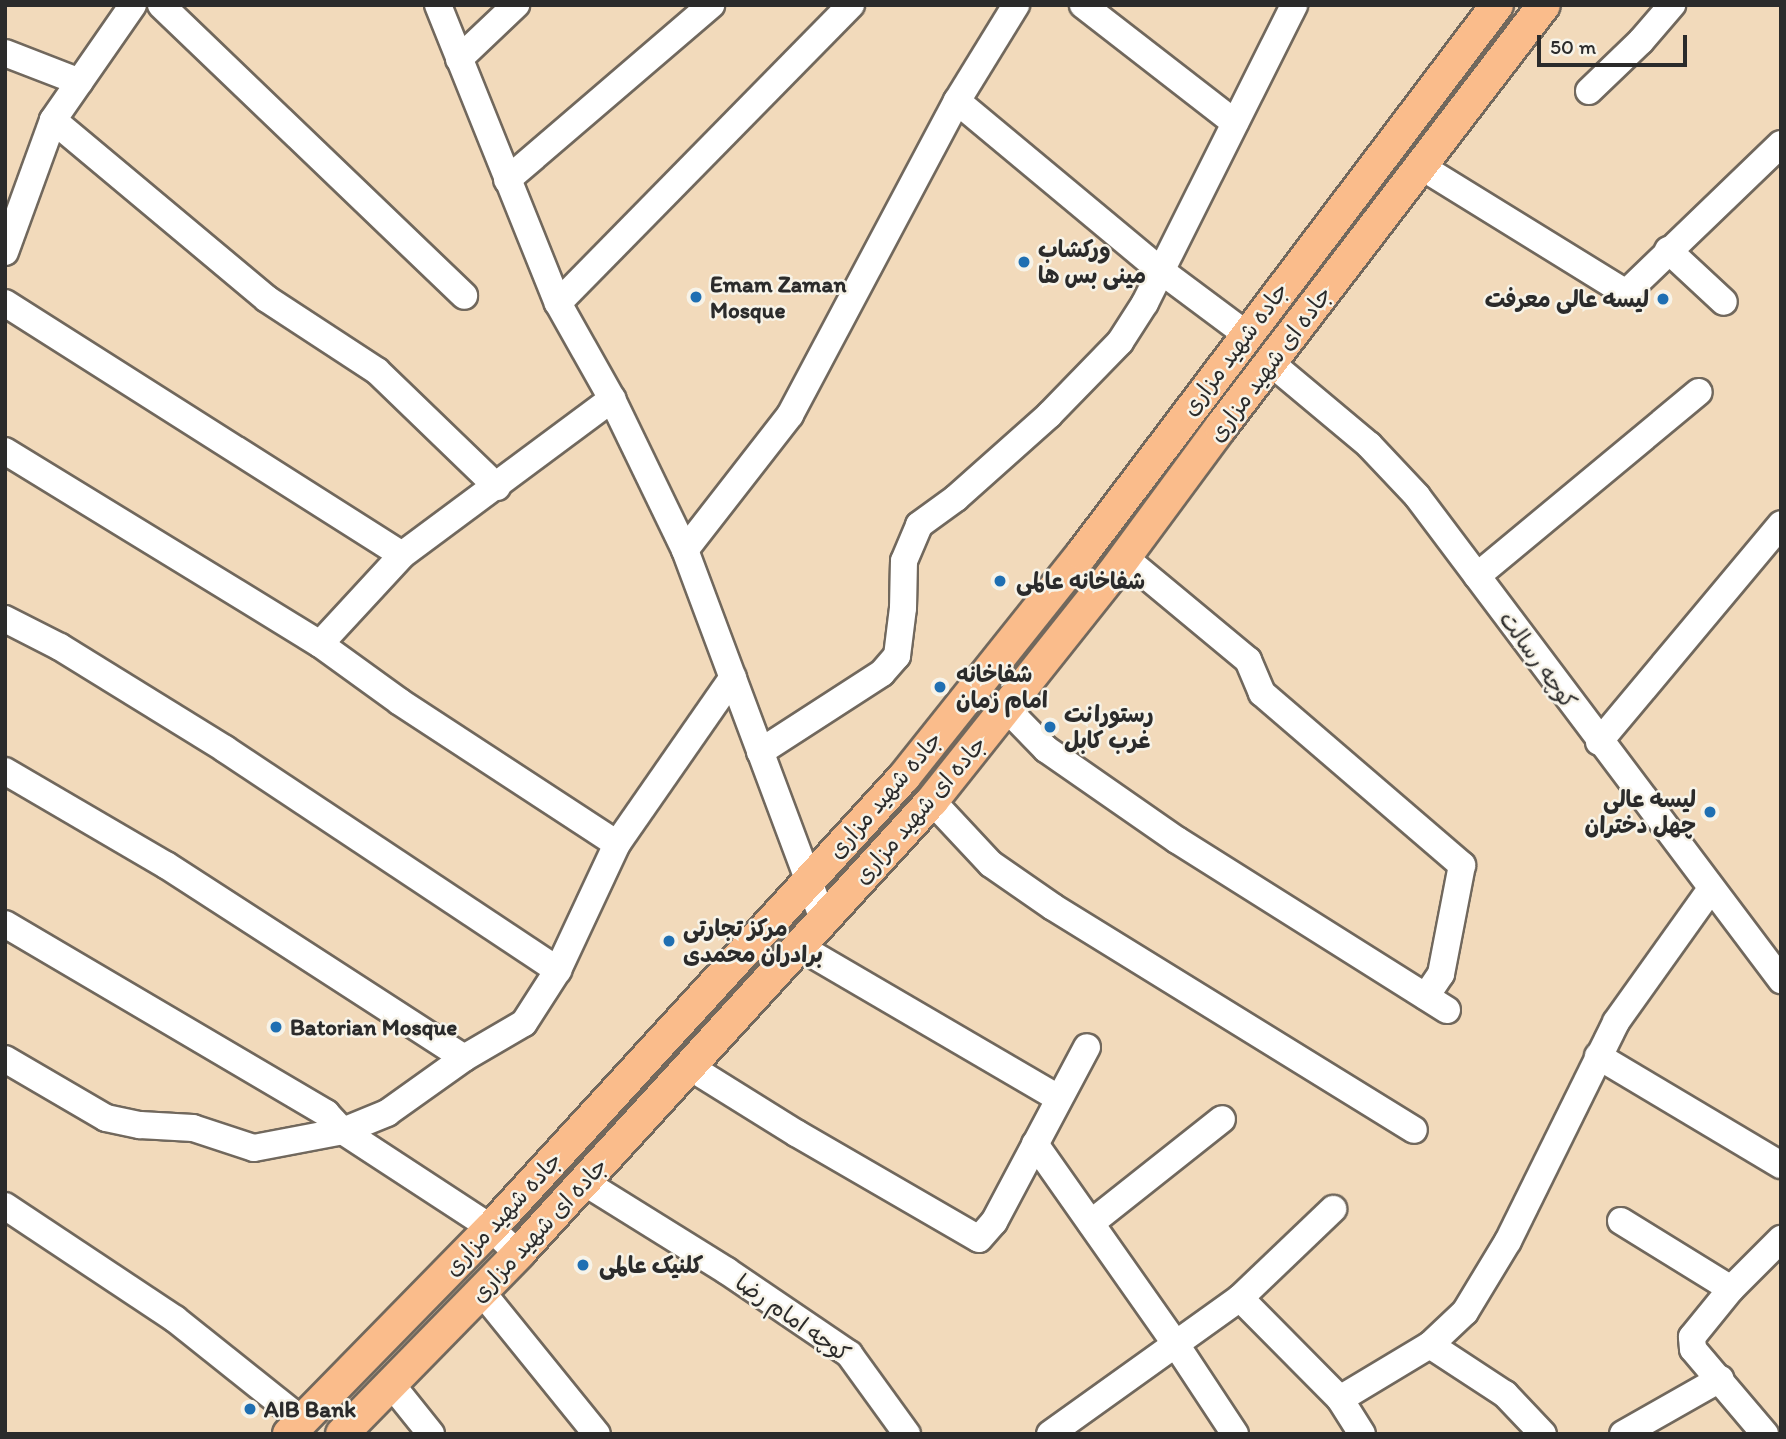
<!DOCTYPE html>
<html>
<head>
<meta charset="utf-8">
<style>
	body { margin:0 }
	#map { position:relative; width:1786px; height:1439px; overflow:hidden; background:#f2dabb; font-family:Itim,"Playpen Sans Arabic",sans-serif }
	div>[style] { position:absolute }
	.roads { filter:drop-shadow(2px 0 #71685d) drop-shadow(-2px 0 #71685d) drop-shadow(0 2px #71685d) drop-shadow(0 -2px #71685d) }
	.minor>* { height:26px; margin:-13px; padding:0 13px; transform-origin:13px; border-radius:13px; background:#fff }
	.major>* { height:32px; margin:-16px; padding:0 16px; transform-origin:16px; border-radius:16px; background:#fabc8b }
	.dots>* { width:19px; height:19px; translate:-50% -50%; box-sizing:border-box; border:4px solid #f7f3e8; border-radius:50% }
	span { translate:-50% -50%; white-space:nowrap; text-align:center; line-height:1.15; -webkit-text-stroke:5px #f7f3e8; paint-order:stroke }
	.poi-label { font-size:23px; color:#2b2b2b; font-weight:700 }
	.left { translate:0 -50%; text-align:left }
	.right { translate:-100% -50%; text-align:right }
	.street-label { font-size:23px; color:#2b2b2b }
	.frame { position:absolute; inset:0; border:7px solid #2b2b2b; pointer-events:none }
	.scale { position:absolute; left:1537px; top:35px; width:150px; height:32px; box-sizing:border-box; border:4px solid #2b2b2b; border-top:0; padding-left:9px; font-size:21px; line-height:24px; white-space:nowrap; color:#2b2b2b; -webkit-text-stroke:5px #f7f3e8; paint-order:stroke }
</style>
</head>
<body>
<div id="map">
	<div class="roads">
		<div class="minor">
			<div style="left:161px;top:5px;width:420px;rotate:43.8deg"></div>
			<div style="left:438px;top:5px;width:321px;rotate:68.1deg"></div>
			<div style="left:558px;top:303px;width:110px;rotate:60.6deg"></div>
			<div style="left:612px;top:399px;width:168px;rotate:64.2deg"></div>
			<div style="left:685px;top:550px;width:396px;rotate:69.5deg"></div>
			<div style="left:1083px;top:5px;width:192px;rotate:37.8deg"></div>
			<div style="left:5px;top:53px;width:80px;rotate:21.1deg"></div>
			<div style="left:459px;top:59px;width:79px;rotate:-43.5deg"></div>
			<div style="left:1589px;top:91px;width:72px;rotate:-43.9deg"></div>
			<div style="left:1641px;top:41px;width:48px;rotate:-49.3deg"></div>
			<div style="left:957px;top:101px;width:264px;rotate:39.8deg"></div>
			<div style="left:1160px;top:270px;width:107px;rotate:36.7deg"></div>
			<div style="left:53px;top:120px;width:279px;rotate:39.9deg"></div>
			<div style="left:267px;top:299px;width:131px;rotate:33.2deg"></div>
			<div style="left:377px;top:371px;width:167px;rotate:44deg"></div>
			<div style="left:1422px;top:167px;width:240px;rotate:31.7deg"></div>
			<div style="left:1626px;top:293px;width:215px;rotate:-43.9deg"></div>
			<div style="left:507px;top:180px;width:269px;rotate:-40.6deg"></div>
			<div style="left:1668px;top:250px;width:76px;rotate:42.9deg"></div>
			<div style="left:5px;top:252px;width:140px;rotate:-70deg"></div>
			<div style="left:53px;top:120px;width:140px;rotate:-55.2deg"></div>
			<div style="left:5px;top:303px;width:470px;rotate:32.4deg"></div>
			<div style="left:558px;top:303px;width:418px;rotate:-45.5deg"></div>
			<div style="left:1271px;top:363px;width:128px;rotate:39.9deg"></div>
			<div style="left:1369px;top:445px;width:70px;rotate:46.7deg"></div>
			<div style="left:1417px;top:496px;width:606px;rotate:53.05deg"></div>
			<div style="left:5px;top:451px;width:369px;rotate:31.5deg"></div>
			<div style="left:320px;top:644px;width:99px;rotate:35.9deg"></div>
			<div style="left:400px;top:702px;width:259px;rotate:33.2deg"></div>
			<div style="left:685px;top:550px;width:171px;rotate:-52.1deg"></div>
			<div style="left:790px;top:415px;width:356px;rotate:-62deg"></div>
			<div style="left:957px;top:101px;width:113px;rotate:-58.4deg"></div>
			<div style="left:1125px;top:558px;width:160px;rotate:39.7deg"></div>
			<div style="left:1248px;top:660px;width:36px;rotate:67deg"></div>
			<div style="left:1262px;top:693px;width:264px;rotate:40.7deg"></div>
			<div style="left:1462px;top:865px;width:111px;rotate:100.9deg"></div>
			<div style="left:1441px;top:974px;width:27px;rotate:124deg"></div>
			<div style="left:1477px;top:576px;width:288px;rotate:-39.7deg"></div>
			<div style="left:5px;top:619px;width:62px;rotate:27deg"></div>
			<div style="left:60px;top:647px;width:194px;rotate:31.7deg"></div>
			<div style="left:225px;top:749px;width:400px;rotate:33.6deg"></div>
			<div style="left:320px;top:644px;width:121px;rotate:-47.3deg"></div>
			<div style="left:402px;top:555px;width:262px;rotate:-36.6deg"></div>
			<div style="left:1007px;top:709px;width:56px;rotate:45.7deg"></div>
			<div style="left:1046px;top:749px;width:160px;rotate:34.8deg"></div>
			<div style="left:1177px;top:840px;width:319px;rotate:32.2deg"></div>
			<div style="left:1599px;top:742px;width:284px;rotate:-50.1deg"></div>
			<div style="left:760px;top:752px;width:145px;rotate:-32.9deg"></div>
			<div style="left:882px;top:673px;width:23px;rotate:-49deg"></div>
			<div style="left:897px;top:656px;width:48px;rotate:-82.9deg"></div>
			<div style="left:903px;top:608px;width:47px;rotate:-88.8deg"></div>
			<div style="left:904px;top:561px;width:39px;rotate:-67deg"></div>
			<div style="left:919px;top:525px;width:46px;rotate:-36.1deg"></div>
			<div style="left:956px;top:498px;width:125px;rotate:-41.7deg"></div>
			<div style="left:1049px;top:415px;width:102px;rotate:-45.8deg"></div>
			<div style="left:1120px;top:342px;width:46px;rotate:-57.3deg"></div>
			<div style="left:1145px;top:303px;width:333px;rotate:-63.4deg"></div>
			<div style="left:5px;top:771px;width:186px;rotate:30.3deg"></div>
			<div style="left:166px;top:865px;width:355px;rotate:32.9deg"></div>
			<div style="left:932px;top:801px;width:86px;rotate:46.9deg"></div>
			<div style="left:991px;top:864px;width:75px;rotate:34.7deg"></div>
			<div style="left:1053px;top:907px;width:424px;rotate:31.7deg"></div>
			<div style="left:5px;top:924px;width:373px;rotate:30.5deg"></div>
			<div style="left:326px;top:1113px;width:25px;rotate:47deg"></div>
			<div style="left:343px;top:1131px;width:48px;rotate:-22.2deg"></div>
			<div style="left:387px;top:1113px;width:95px;rotate:-35.5deg"></div>
			<div style="left:464px;top:1058px;width:69px;rotate:-30.3deg"></div>
			<div style="left:524px;top:1023px;width:63px;rotate:-57.3deg"></div>
			<div style="left:558px;top:970px;width:139px;rotate:-64.9deg"></div>
			<div style="left:617px;top:844px;width:203px;rotate:-55.2deg"></div>
			<div style="left:800px;top:947px;width:299px;rotate:30.3deg"></div>
			<div style="left:1598px;top:1056px;width:213px;rotate:30.8deg"></div>
			<div style="left:5px;top:1059px;width:117px;rotate:30.3deg"></div>
			<div style="left:106px;top:1118px;width:35px;rotate:12deg"></div>
			<div style="left:140px;top:1125px;width:53px;rotate:3.2deg"></div>
			<div style="left:193px;top:1128px;width:64px;rotate:18.2deg"></div>
			<div style="left:254px;top:1148px;width:91px;rotate:-10.8deg"></div>
			<div style="left:343px;top:1131px;width:177px;rotate:33.2deg"></div>
			<div style="left:491px;top:1228px;width:37px;rotate:44deg"></div>
			<div style="left:690px;top:1067px;width:125px;rotate:31.9deg"></div>
			<div style="left:796px;top:1133px;width:211px;rotate:30.1deg"></div>
			<div style="left:979px;top:1239px;width:23px;rotate:-49deg"></div>
			<div style="left:994px;top:1222px;width:198px;rotate:-62deg"></div>
			<div style="left:1035px;top:1144px;width:243px;rotate:54.9deg"></div>
			<div style="left:1175px;top:1343px;width:109px;rotate:56.6deg"></div>
			<div style="left:584px;top:1182px;width:168px;rotate:31.9deg"></div>
			<div style="left:727px;top:1271px;width:148px;rotate:34.2deg"></div>
			<div style="left:849px;top:1354px;width:99px;rotate:54.1deg"></div>
			<div style="left:5px;top:1206px;width:204px;rotate:33.6deg"></div>
			<div style="left:175px;top:1319px;width:164px;rotate:38.6deg"></div>
			<div style="left:1621px;top:1221px;width:129px;rotate:31.7deg"></div>
			<div style="left:1091px;top:1223px;width:167px;rotate:-38.4deg"></div>
			<div style="left:481px;top:1291px;width:184px;rotate:51deg"></div>
			<div style="left:1240px;top:1298px;width:142px;rotate:45.3deg"></div>
			<div style="left:1340px;top:1399px;width:41px;rotate:57.8deg"></div>
			<div style="left:1430px;top:1345px;width:90px;rotate:33.2deg"></div>
			<div style="left:1505px;top:1394px;width:55px;rotate:46.5deg"></div>
			<div style="left:391px;top:1384px;width:64px;rotate:51.3deg"></div>
			<div style="left:1340px;top:1399px;width:105px;rotate:-31deg"></div>
			<div style="left:1430px;top:1345px;width:48px;rotate:-43.3deg"></div>
			<div style="left:1465px;top:1312px;width:83px;rotate:-58.8deg"></div>
			<div style="left:1508px;top:1241px;width:244px;rotate:-63.7deg"></div>
			<div style="left:1616px;top:1022px;width:163px;rotate:-54.5deg"></div>
			<div style="left:1050px;top:1434px;width:234px;rotate:-35.6deg"></div>
			<div style="left:1240px;top:1298px;width:129px;rotate:-43.7deg"></div>
			<div style="left:1623px;top:1434px;width:112px;rotate:-29.6deg"></div>
			<div style="left:1765px;top:1434px;width:111px;rotate:-130.3deg"></div>
			<div style="left:1693px;top:1349px;width:12px;rotate:-95deg"></div>
			<div style="left:1692px;top:1337px;width:62px;rotate:-50.9deg"></div>
			<div style="left:1731px;top:1289px;width:71px;rotate:-45deg"></div>
		</div>
		<div class="major">
			<div style="left:289px;top:1434px;width:289px;rotate:-45.6deg"></div>
			<div style="left:491px;top:1228px;width:612px;rotate:-47.52deg"></div>
			<div style="left:904px;top:777px;width:285px;rotate:-51.4deg"></div>
			<div style="left:1082px;top:554px;width:688px;rotate:-52.91deg"></div>
			<div style="left:342px;top:1434px;width:252px;rotate:-45.6deg"></div>
			<div style="left:518px;top:1254px;width:614px;rotate:-47.58deg"></div>
			<div style="left:932px;top:801px;width:288px;rotate:-51.5deg"></div>
			<div style="left:1111px;top:576px;width:185px;rotate:-53.6deg"></div>
			<div style="left:1221px;top:427px;width:531px;rotate:-52.57deg"></div>
		</div>
	</div>
	<div class="dots">
		<div style="left:1024px;top:262px;background:#1f6fb2"></div>
		<div style="left:696px;top:297px;background:#1f6fb2"></div>
		<div style="left:1663px;top:299px;background:#1f6fb2"></div>
		<div style="left:1000px;top:581px;background:#1f6fb2"></div>
		<div style="left:940px;top:687px;background:#1f6fb2"></div>
		<div style="left:1050px;top:727px;background:#1f6fb2"></div>
		<div style="left:1710px;top:812px;background:#1f6fb2"></div>
		<div style="left:669px;top:941px;background:#1f6fb2"></div>
		<div style="left:276px;top:1027px;background:#1f6fb2"></div>
		<div style="left:583px;top:1265px;background:#1f6fb2"></div>
		<div style="left:250px;top:1409px;background:#1f6fb2"></div>
	</div>
	<div class="poi-label">
		<span class="left" style="left:1038px;top:262px">ورکشاب<br>مینی بس ها</span>
		<span class="left" style="left:710px;top:297px">Emam Zaman<br>Mosque</span>
		<span class="right" style="left:1649px;top:299px">لیسه عالی معرفت</span>
		<span class="left" style="left:1016px;top:581px">شفاخانه عالمی</span>
		<span class="left" style="left:956px;top:687px">شفاخانه<br>امام زمان</span>
		<span class="left" style="left:1064px;top:727px">رستورانت<br>غرب کابل</span>
		<span class="right" style="left:1696px;top:812px">لیسه عالی<br>چهل دختران</span>
		<span class="left" style="left:683px;top:941px">مرکز تجارتی<br>برادران محمدی</span>
		<span class="left" style="left:290px;top:1027px">Batorian Mosque</span>
		<span class="left" style="left:599px;top:1265px">کلنیک عالمی</span>
		<span class="left" style="left:264px;top:1409px">AIB Bank</span>
	</div>
	<div class="street-label">
		<span style="left:1235px;top:349px;rotate:-53deg">جاده شهید مزاری</span>
		<span style="left:1270px;top:364px;rotate:-53deg">جاده ای شهید مزاری</span>
		<span style="left:1538px;top:660px;rotate:54deg">کوچه رسالت</span>
		<span style="left:885px;top:795px;rotate:-49deg">جاده شهید مزاری</span>
		<span style="left:920px;top:810px;rotate:-49deg">جاده ای شهید مزاری</span>
		<span style="left:503px;top:1214px;rotate:-47deg">جاده شهید مزاری</span>
		<span style="left:539px;top:1230px;rotate:-47deg">جاده ای شهید مزاری</span>
		<span style="left:793px;top:1318px;rotate:35deg">کوچه امام رضا</span>
	</div>
	<div class="frame"></div>
	<div class="scale">50 m</div>
</div>
</body>
</html>
